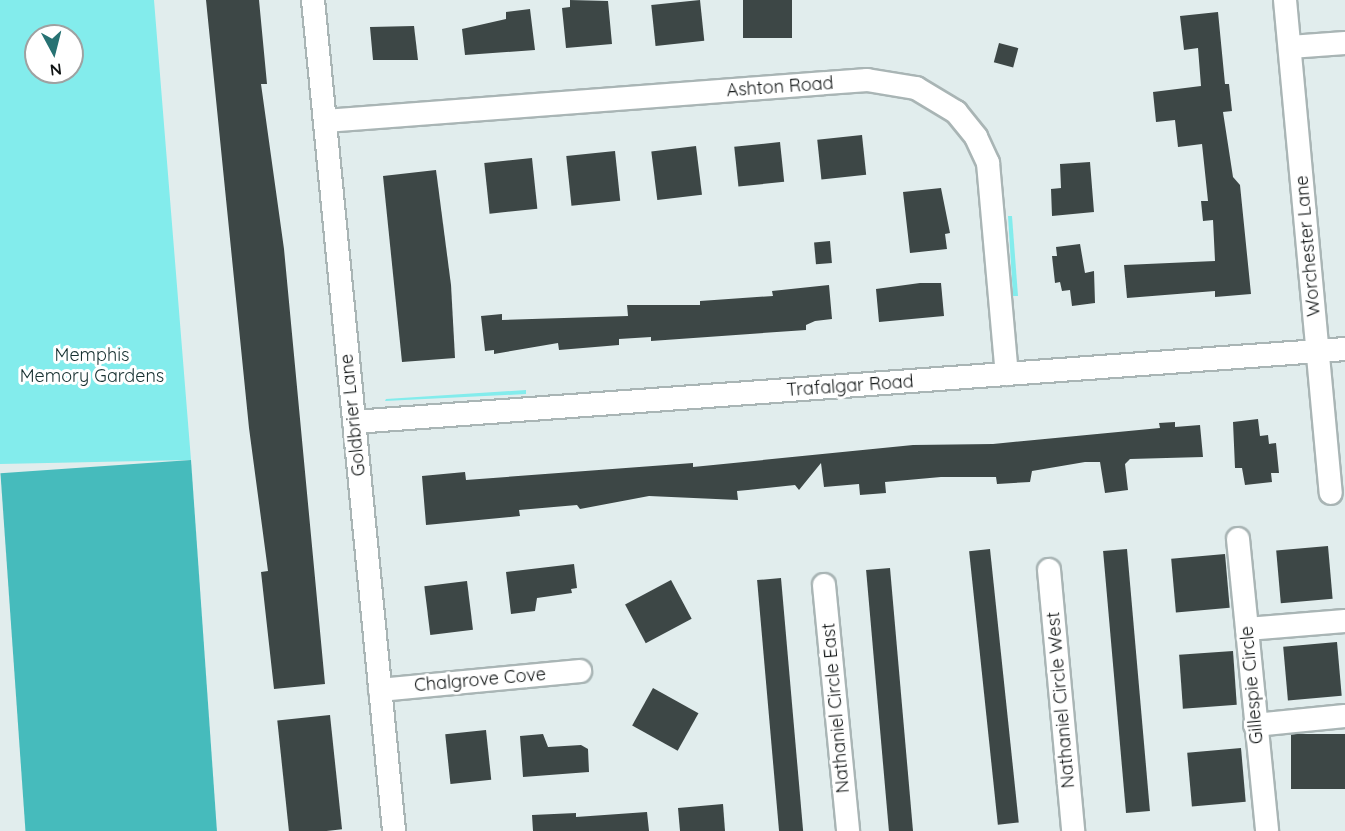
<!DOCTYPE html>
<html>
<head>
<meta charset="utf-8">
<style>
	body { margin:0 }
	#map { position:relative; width:1345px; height:831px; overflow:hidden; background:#e1eded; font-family:Quicksand,sans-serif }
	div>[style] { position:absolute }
	.green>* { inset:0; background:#83ecec }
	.forest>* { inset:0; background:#46bbbc; transform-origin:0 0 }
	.building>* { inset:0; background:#3d4746; transform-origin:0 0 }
	.roads { filter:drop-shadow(2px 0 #a9b5b5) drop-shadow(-2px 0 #a9b5b5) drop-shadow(0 2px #a9b5b5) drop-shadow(0 -2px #a9b5b5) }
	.minor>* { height:22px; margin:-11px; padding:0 11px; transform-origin:11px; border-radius:11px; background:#fff }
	span { translate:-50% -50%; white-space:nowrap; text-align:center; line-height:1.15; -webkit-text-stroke:6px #fff; paint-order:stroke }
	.street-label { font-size:18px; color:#101414 }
	.park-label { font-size:18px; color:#163030 }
	.north { position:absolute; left:24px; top:24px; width:60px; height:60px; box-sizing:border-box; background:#fff; border:2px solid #9fa1a1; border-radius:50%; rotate:173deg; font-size:16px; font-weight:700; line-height:24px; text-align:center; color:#101414 }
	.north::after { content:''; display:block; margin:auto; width:21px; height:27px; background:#277273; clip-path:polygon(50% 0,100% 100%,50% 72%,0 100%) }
</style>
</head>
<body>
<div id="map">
	<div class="green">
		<div style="clip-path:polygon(evenodd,0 0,154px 0,191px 460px,0 464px,0 0,36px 36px,72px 36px,72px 72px,36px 72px,36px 36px)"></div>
		<div style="clip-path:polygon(1008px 216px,1012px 216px,1018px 296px,1013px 296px)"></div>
		<div style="clip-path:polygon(526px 390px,526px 394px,385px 401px,386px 399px)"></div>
	</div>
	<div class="forest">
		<div style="left:191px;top:460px;width:372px;height:191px;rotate:86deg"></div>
	</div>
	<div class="building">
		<div style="clip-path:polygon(206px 0,259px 0,267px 84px,261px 84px,284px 249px,325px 684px,274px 689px,261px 572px,268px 571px,249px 428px)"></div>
		<div style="clip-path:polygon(570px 0,608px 1px,612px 44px,566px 48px,562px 8px,570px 7px)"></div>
		<div style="left:700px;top:0;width:41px;height:49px;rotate:84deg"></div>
		<div style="left:743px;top:0;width:49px;height:38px"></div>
		<div style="clip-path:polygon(530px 9px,535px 50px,465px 55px,462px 29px,506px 19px,506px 12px)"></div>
		<div style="clip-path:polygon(1218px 12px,1225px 84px,1229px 84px,1232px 111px,1223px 112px,1233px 177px,1240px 185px,1251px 294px,1215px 297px,1215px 291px,1127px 298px,1124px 265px,1215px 261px,1213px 220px,1203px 221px,1201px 201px,1208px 201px,1202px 144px,1178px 147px,1175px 120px,1156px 122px,1153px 92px,1201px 86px,1198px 48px,1184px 50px,1180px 16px)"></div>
		<div style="clip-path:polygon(414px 26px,418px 60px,373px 60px,370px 27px)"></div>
		<div style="left:999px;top:43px;width:20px;height:20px;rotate:15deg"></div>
		<div style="left:862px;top:135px;width:40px;height:45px;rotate:84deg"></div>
		<div style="left:780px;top:142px;width:40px;height:46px;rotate:84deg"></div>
		<div style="left:696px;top:146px;width:49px;height:45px;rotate:83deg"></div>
		<div style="left:615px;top:151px;width:50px;height:49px;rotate:84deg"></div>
		<div style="left:532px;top:158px;width:51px;height:48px;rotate:84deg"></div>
		<div style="clip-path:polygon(1090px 162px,1094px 212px,1052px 216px,1051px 189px,1061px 188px,1060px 164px)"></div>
		<div style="clip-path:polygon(436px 170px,451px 285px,455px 358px,402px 362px,383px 176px)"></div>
		<div style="clip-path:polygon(941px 188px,950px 233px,945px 234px,947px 249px,910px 253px,903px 192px)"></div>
		<div style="left:830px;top:241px;width:22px;height:16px;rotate:85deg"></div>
		<div style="clip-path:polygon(1080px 244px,1085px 273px,1094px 271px,1095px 303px,1072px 306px,1070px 290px,1062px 291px,1060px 282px,1055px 283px,1052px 256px,1057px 256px,1056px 247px)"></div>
		<div style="clip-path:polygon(920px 283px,941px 283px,944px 316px,879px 322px,876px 289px)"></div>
		<div style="clip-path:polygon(829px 285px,832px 319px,815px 321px,806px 325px,806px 330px,651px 341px,651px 337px,619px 339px,619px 345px,559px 350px,558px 343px,494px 354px,494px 350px,485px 351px,481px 316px,502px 314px,502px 320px,628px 316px,627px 305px,700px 305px,700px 301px,773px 296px,772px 291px)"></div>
		<div style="clip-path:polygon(1258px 419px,1260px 436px,1268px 435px,1269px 444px,1276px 443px,1279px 473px,1271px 473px,1272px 482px,1245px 485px,1242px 468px,1235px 468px,1233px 422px)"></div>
		<div style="clip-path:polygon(1175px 422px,1175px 427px,1200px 425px,1203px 457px,1130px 459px,1125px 464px,1128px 490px,1105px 493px,1100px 462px,1085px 462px,1032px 471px,1030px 482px,997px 484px,996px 477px,941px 477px,885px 482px,886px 493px,860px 495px,859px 484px,824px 487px,821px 463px,799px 490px,795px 485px,748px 490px,737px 491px,738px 500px,649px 496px,580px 509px,577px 505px,519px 510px,520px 516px,426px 525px,422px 476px,465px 472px,466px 480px,693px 463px,693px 467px,913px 445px,993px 444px,1160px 428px,1159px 423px)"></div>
		<div style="left:1328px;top:546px;width:53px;height:52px;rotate:85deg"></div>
		<div style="left:990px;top:549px;width:275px;height:21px;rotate:84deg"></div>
		<div style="left:1127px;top:549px;width:263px;height:24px;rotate:85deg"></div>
		<div style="left:1225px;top:554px;width:54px;height:54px;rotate:85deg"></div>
		<div style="clip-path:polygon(574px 564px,577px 588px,571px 589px,572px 593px,537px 598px,535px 611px,511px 614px,506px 572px)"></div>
		<div style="left:890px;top:568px;width:264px;height:24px;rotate:85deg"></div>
		<div style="left:781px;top:578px;width:254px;height:24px;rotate:85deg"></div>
		<div style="left:671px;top:580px;width:44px;height:52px;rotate:62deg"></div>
		<div style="left:467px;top:581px;width:49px;height:43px;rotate:83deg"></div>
		<div style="left:1337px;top:642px;width:54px;height:54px;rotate:85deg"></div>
		<div style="left:1233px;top:651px;width:54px;height:54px;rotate:86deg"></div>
		<div style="left:653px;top:688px;width:52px;height:43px;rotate:29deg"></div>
		<div style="left:330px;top:715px;width:115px;height:53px;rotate:84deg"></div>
		<div style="left:486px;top:730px;width:50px;height:41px;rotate:84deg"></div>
		<div style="clip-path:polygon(543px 734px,548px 747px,581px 745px,588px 749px,589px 772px,523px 777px,520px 736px)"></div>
		<div style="left:1345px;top:734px;width:55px;height:54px;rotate:90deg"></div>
		<div style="left:1241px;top:748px;width:54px;height:54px;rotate:85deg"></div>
		<div style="clip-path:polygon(723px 804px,725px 831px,680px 831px,678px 808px)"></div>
		<div style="clip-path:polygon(647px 812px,649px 831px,533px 831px,532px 815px,576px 813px,576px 817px)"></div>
	</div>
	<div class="roads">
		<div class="minor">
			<div style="left:313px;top:0;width:835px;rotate:84.43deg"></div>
			<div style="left:1285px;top:0;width:495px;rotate:84.7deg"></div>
			<div style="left:1290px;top:47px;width:55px;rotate:-4.2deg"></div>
			<div style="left:325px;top:121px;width:544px;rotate:-4.33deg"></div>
			<div style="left:867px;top:80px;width:50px;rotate:9.3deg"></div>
			<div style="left:916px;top:88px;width:47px;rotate:31deg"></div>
			<div style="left:956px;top:112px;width:32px;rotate:51deg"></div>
			<div style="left:976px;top:137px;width:29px;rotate:65deg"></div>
			<div style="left:988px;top:163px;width:212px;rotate:84.9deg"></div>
			<div style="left:354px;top:422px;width:994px;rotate:-4.21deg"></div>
			<div style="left:1238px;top:539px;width:293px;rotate:84.3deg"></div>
			<div style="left:1049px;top:570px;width:262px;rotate:84.7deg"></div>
			<div style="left:824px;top:585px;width:247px;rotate:84.4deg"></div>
			<div style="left:1247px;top:629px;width:98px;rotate:-4.7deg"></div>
			<div style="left:380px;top:690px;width:201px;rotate:-5.4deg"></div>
			<div style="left:1255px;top:725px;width:90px;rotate:-5.7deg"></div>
		</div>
	</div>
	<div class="street-label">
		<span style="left:780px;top:87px;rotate:-4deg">Ashton Road</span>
		<span style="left:1308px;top:246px;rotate:-95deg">Worchester Lane</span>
		<span style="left:850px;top:386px;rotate:-4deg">Trafalgar Road</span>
		<span style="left:353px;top:415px;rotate:-96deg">Goldbrier Lane</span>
		<span style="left:480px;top:680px;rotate:-5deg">Chalgrove Cove</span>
		<span style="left:1252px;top:685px;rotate:-95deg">Gillespie Circle</span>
		<span style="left:1061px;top:700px;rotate:-95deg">Nathaniel Circle West</span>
		<span style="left:836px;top:708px;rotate:-95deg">Nathaniel Circle East</span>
	</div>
	<div class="park-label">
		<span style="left:92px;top:366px">Memphis<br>Memory Gardens</span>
	</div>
	<div class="north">N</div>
</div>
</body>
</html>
